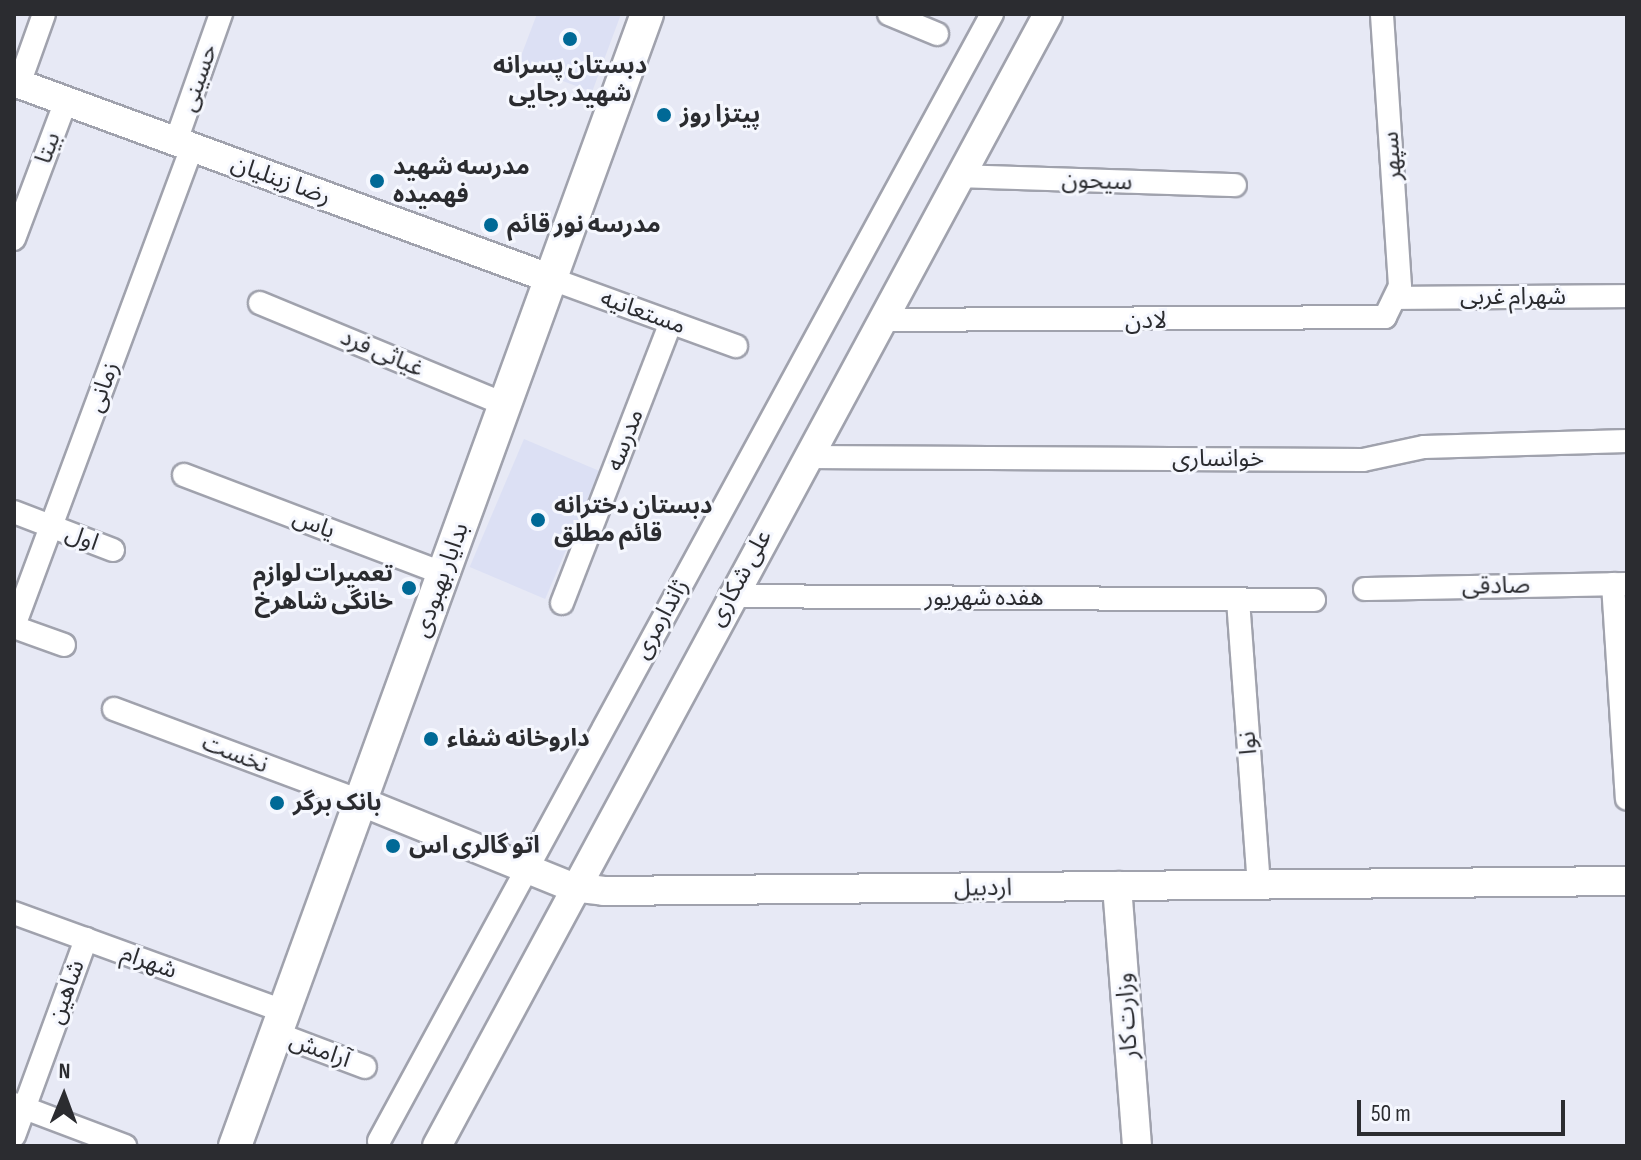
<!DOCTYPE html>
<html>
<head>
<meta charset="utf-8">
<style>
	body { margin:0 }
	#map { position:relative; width:1641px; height:1160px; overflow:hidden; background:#e7e9f5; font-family:"Sofia Sans Condensed","Noto Sans Arabic",sans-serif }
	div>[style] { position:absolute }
	.built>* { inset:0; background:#dce0f4; transform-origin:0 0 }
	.roads { filter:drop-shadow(2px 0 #a0a2ad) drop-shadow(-2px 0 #a0a2ad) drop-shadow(0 2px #a0a2ad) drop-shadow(0 -2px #a0a2ad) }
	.minor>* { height:22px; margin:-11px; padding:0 11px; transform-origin:11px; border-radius:11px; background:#fff }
	.tertiary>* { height:28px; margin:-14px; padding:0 14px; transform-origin:14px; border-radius:14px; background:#fff }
	.secondary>* { height:32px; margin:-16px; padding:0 16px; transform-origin:16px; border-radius:16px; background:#fff }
	.dots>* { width:22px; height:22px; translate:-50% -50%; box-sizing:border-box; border:4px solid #f5f7fe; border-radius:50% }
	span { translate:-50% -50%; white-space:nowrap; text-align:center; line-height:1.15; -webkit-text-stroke:6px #f5f7fe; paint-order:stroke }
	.poi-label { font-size:24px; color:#2b2c30; font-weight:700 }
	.left { translate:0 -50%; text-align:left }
	.right { translate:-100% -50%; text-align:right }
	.street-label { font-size:24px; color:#2b2c30 }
	.frame { position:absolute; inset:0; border:16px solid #2b2c30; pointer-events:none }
	.north { position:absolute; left:24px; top:1056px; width:80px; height:80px; -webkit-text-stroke:6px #f5f7fe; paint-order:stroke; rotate:1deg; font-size:22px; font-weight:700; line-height:32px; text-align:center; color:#2b2c30 }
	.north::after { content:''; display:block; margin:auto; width:28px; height:36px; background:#2b2c30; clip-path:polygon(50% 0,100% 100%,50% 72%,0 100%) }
	.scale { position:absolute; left:1357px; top:1100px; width:208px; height:36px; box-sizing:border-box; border:4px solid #2b2c30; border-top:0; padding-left:10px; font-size:24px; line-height:28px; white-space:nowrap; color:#2b2c30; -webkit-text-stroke:6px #f5f7fe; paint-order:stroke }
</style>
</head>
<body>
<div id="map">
	<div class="built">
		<div style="clip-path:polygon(537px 14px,621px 14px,592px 92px,518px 64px)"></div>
		<div style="left:524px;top:439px;width:82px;height:139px;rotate:23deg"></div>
	</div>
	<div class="roads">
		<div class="minor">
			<div style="left:889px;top:14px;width:52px;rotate:22.6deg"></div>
			<div style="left:19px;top:84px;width:74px;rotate:-70.3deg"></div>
			<div style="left:176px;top:141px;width:135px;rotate:-70.5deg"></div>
			<div style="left:960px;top:176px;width:275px;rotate:1.9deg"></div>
			<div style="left:14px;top:239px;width:147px;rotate:-69.4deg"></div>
			<div style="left:549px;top:278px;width:199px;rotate:20deg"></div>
			<div style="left:1398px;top:298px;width:229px;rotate:-0.5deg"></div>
			<div style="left:260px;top:303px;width:264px;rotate:22.5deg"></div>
			<div style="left:882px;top:320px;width:503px;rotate:-0.34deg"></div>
			<div style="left:1385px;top:317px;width:34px;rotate:-64deg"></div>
			<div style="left:1400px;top:286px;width:273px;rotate:-93.8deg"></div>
			<div style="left:807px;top:457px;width:556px;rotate:0.31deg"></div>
			<div style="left:1363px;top:460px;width:62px;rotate:-12deg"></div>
			<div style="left:1424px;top:447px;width:203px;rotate:-1.7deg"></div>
			<div style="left:184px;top:475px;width:278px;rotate:20.8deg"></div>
			<div style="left:14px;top:512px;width:106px;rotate:21deg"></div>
			<div style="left:1613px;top:584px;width:215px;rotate:86.3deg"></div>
			<div style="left:1365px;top:589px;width:262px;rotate:-1.1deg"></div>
			<div style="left:730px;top:596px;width:584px;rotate:0.39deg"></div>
			<div style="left:1238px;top:600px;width:286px;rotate:85.8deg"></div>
			<div style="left:562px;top:603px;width:301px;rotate:-68.8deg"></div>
			<div style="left:14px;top:626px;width:511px;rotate:-69.61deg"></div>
			<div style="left:14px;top:627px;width:53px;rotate:19.8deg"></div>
			<div style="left:114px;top:709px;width:259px;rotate:20.5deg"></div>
			<div style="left:14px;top:913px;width:286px;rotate:20deg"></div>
			<div style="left:275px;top:1033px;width:96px;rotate:20.7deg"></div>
			<div style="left:14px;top:1104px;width:119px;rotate:20.7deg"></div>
			<div style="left:14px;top:1136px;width:210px;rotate:-69.9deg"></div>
			<div style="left:379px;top:1141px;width:1283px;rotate:-61.46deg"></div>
		</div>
		<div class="tertiary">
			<div style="left:14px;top:82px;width:570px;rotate:20.12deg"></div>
			<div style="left:357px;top:800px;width:232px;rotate:22deg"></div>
			<div style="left:572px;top:887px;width:32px;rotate:7deg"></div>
			<div style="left:604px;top:891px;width:1023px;rotate:-0.56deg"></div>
			<div style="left:1117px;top:886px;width:261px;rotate:85.6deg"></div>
			<div style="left:437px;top:1146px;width:1286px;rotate:-61.64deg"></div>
		</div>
		<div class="secondary">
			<div style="left:235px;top:1146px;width:1205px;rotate:-70deg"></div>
		</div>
	</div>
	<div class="dots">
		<div style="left:570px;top:39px;background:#006996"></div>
		<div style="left:664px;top:115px;background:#006996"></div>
		<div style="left:377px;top:181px;background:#006996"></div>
		<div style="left:491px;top:225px;background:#006996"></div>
		<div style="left:538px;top:520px;background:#006996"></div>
		<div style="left:409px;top:588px;background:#006996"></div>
		<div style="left:431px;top:739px;background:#006996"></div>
		<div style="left:277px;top:803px;background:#006996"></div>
		<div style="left:393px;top:846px;background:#006996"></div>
	</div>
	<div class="poi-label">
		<span style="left:570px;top:80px">دبستان پسرانه<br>شهید رجایی</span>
		<span class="left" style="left:680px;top:115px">پیتزا روز</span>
		<span class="left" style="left:393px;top:181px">مدرسه شهید<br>فهمیده</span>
		<span class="left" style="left:507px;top:225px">مدرسه نور قائم</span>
		<span class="left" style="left:554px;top:520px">دبستان دخترانه<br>قائم مطلق</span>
		<span class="right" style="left:393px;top:588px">تعمیرات لوازم<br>خانگی شاهرخ</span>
		<span class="left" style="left:447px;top:739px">داروخانه شفاء</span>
		<span class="left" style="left:293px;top:803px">بانک برگر</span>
		<span class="left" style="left:409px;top:846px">اتو گالری اس</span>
	</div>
	<div class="street-label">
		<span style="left:199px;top:78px;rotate:-71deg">حسینی</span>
		<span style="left:48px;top:148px;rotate:-70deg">بیتا</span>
		<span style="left:1392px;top:156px;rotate:-94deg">سپهر</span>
		<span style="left:281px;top:180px;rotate:20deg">رضا زینلیان</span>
		<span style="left:1097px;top:181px;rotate:2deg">سیحون</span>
		<span style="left:1513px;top:297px">شهرام غربی</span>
		<span style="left:643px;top:312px;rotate:20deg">مستعانیه</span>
		<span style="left:1146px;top:321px">لادن</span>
		<span style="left:382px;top:353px;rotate:23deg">غیاثی فرد</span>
		<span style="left:103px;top:387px;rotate:-70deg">زمانی</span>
		<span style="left:625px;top:440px;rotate:-69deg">مدرسه</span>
		<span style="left:1218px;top:459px">خوانساری</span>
		<span style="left:314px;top:524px;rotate:21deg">یاس</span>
		<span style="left:82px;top:538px;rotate:21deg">اول</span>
		<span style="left:740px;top:578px;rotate:-61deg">علی شکاری</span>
		<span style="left:441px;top:580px;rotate:-70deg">بدایار بهبودی</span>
		<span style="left:1496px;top:586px;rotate:-1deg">صادقی</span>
		<span style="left:984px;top:598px">هفده شهریور</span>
		<span style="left:661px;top:619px;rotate:-61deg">ژاندارمری</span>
		<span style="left:1248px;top:743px;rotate:-94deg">نوا</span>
		<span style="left:235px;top:754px;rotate:21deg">نخست</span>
		<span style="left:983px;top:888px;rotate:-1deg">اردبیل</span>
		<span style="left:149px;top:962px;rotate:20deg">شهرام</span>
		<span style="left:66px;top:992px;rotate:-70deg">شاهین</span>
		<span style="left:1127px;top:1016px;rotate:-94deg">وزارت کار</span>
		<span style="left:320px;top:1050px;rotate:20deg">آرامش</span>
	</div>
	<div class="frame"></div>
	<div class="north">N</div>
	<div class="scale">50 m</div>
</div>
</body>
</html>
